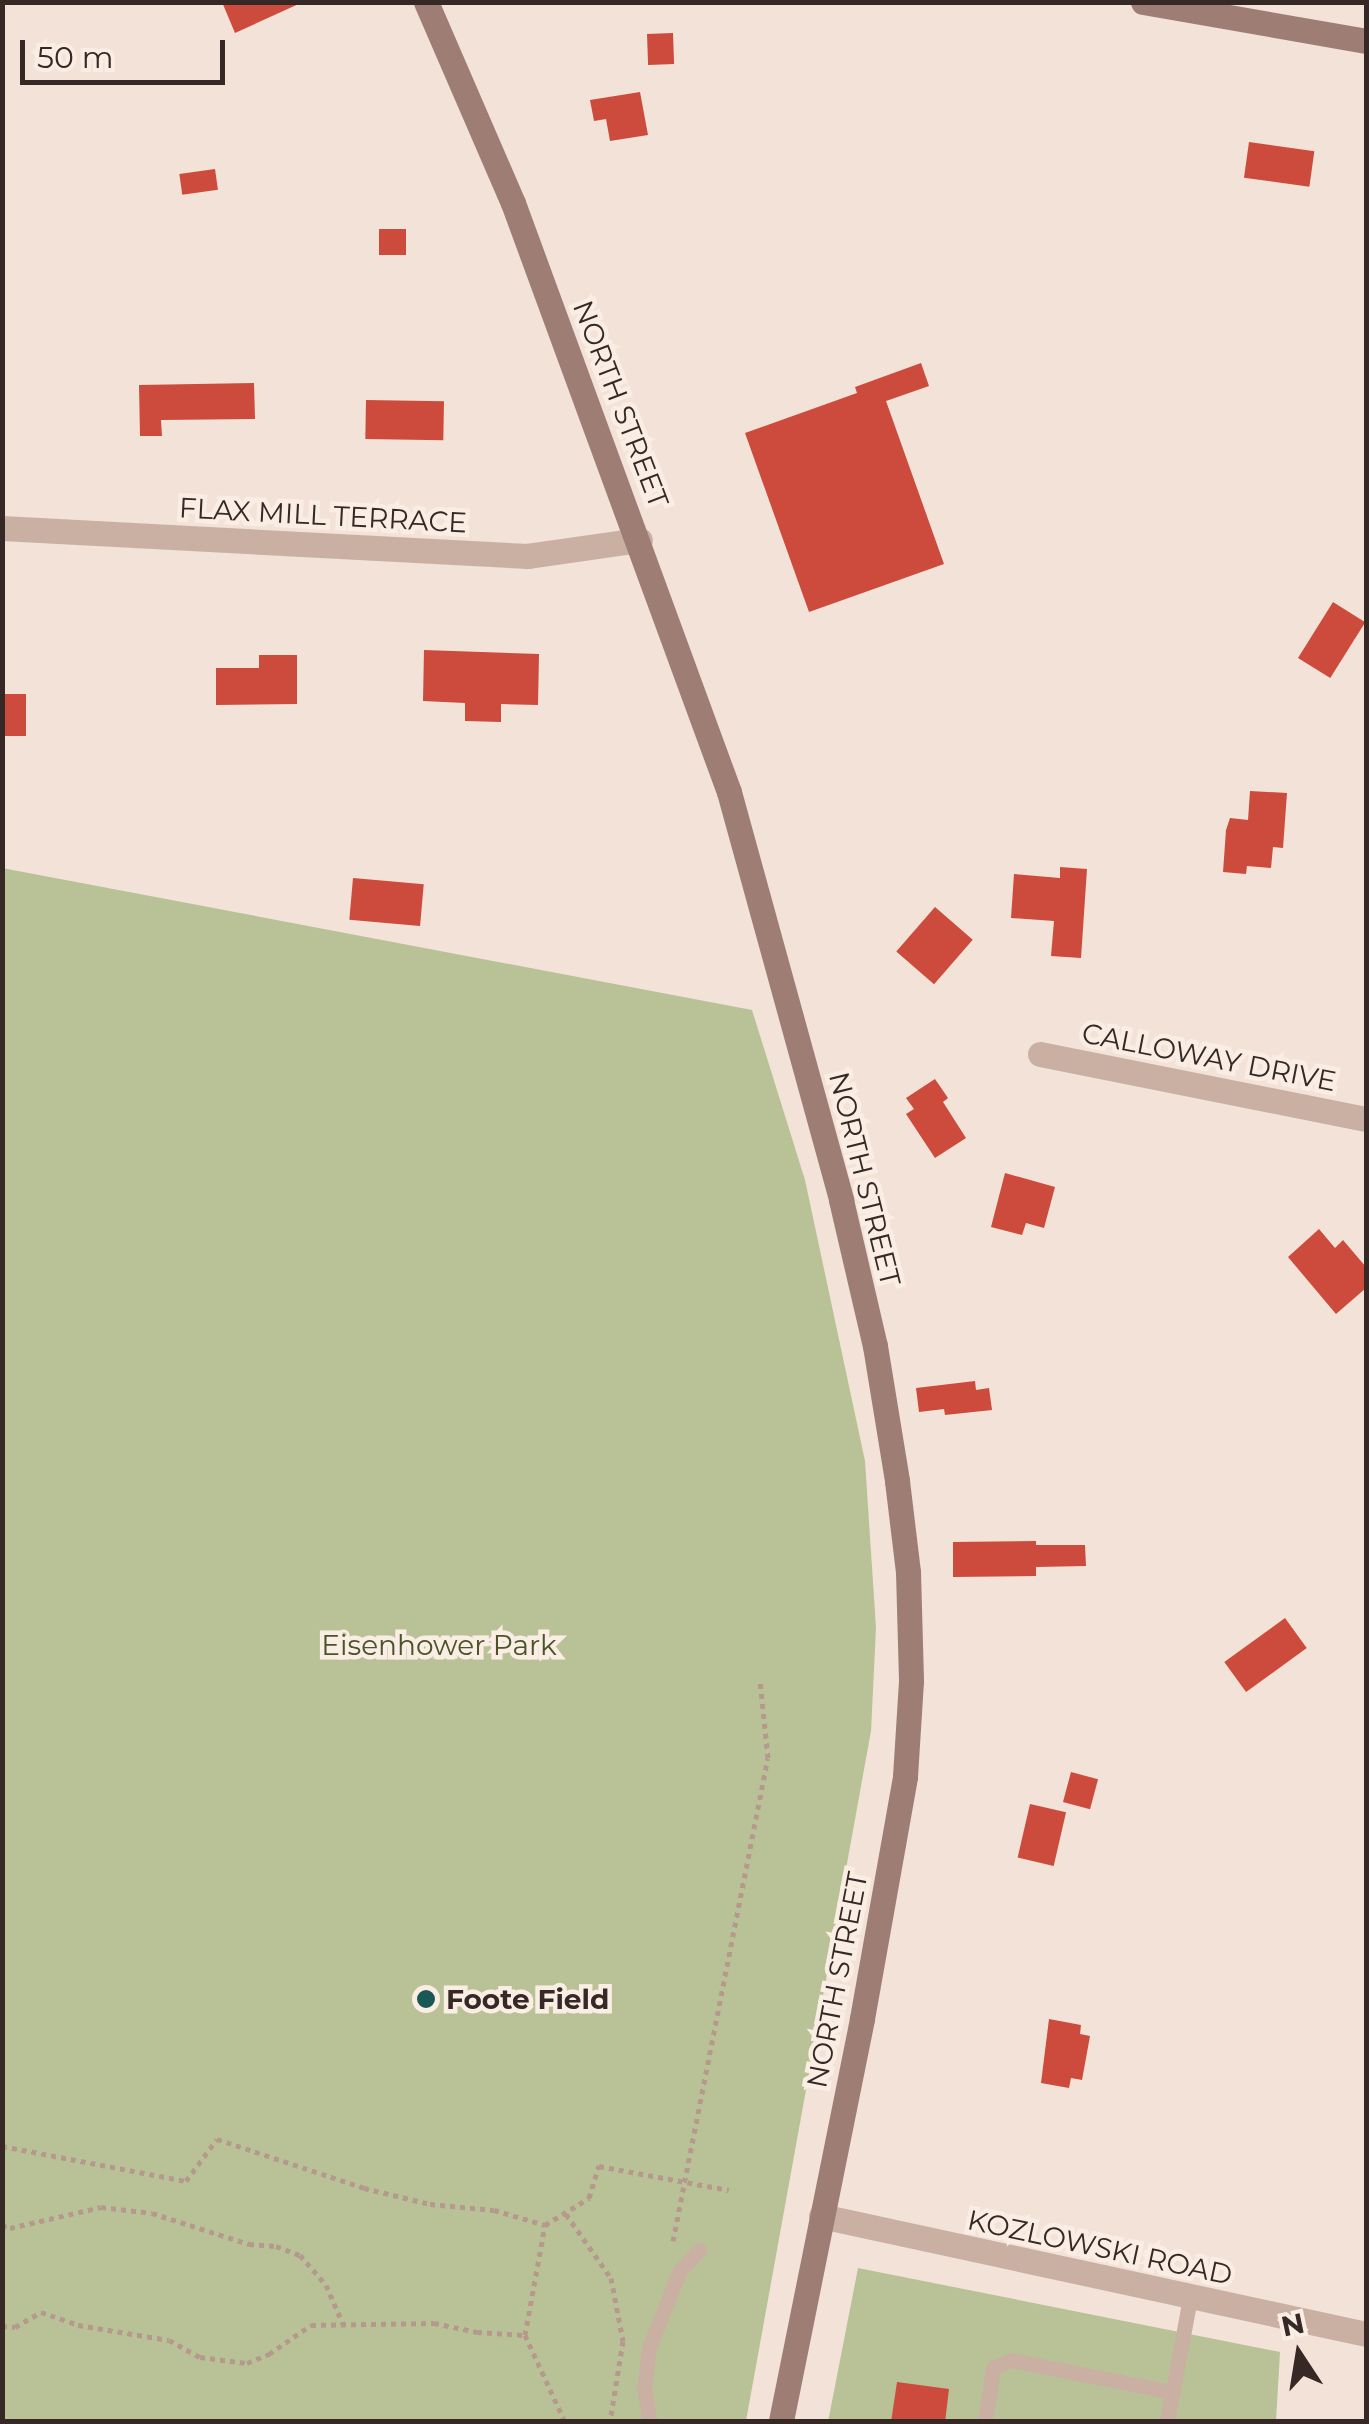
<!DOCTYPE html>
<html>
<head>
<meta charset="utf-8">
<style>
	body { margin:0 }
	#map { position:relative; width:1369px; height:2424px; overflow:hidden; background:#f2e2d7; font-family:Montserrat,sans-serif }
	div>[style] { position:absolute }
	.green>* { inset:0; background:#b9c297 }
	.building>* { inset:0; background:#cc4b3c; transform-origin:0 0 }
	.path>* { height:5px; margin-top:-2.5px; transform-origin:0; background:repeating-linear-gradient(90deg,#b6998d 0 5px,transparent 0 10px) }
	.lane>* { height:15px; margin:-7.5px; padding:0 7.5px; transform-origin:7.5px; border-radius:7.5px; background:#cab0a3 }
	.street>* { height:25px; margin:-12.5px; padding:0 12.5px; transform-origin:12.5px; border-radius:12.5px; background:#cab0a3 }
	.secondary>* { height:25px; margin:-12.5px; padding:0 12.5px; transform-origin:12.5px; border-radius:12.5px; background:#9e7e74 }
	.dots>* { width:28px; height:28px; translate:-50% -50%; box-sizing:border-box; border:5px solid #faede4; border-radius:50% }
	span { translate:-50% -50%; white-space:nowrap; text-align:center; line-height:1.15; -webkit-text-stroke:9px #faede4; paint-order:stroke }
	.street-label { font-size:28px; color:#352825 }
	.park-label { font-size:28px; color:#4a5428 }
	.poi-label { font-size:28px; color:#352825; font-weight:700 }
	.left { translate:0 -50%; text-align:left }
	.frame { position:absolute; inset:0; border:5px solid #352825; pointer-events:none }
	.north { position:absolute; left:1249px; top:2304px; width:100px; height:100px; -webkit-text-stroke:8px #faede4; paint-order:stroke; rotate:348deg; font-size:28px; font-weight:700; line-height:40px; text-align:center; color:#352825 }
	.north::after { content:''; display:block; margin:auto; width:35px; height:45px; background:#352825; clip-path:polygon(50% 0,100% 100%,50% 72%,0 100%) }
	.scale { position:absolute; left:20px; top:40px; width:205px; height:45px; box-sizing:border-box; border:5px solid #352825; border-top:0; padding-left:12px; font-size:30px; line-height:35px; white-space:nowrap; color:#352825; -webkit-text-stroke:8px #faede4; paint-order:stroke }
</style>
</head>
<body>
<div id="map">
	<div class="green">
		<div style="clip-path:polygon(2px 868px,752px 1010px,805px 1180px,865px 1461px,876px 1628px,871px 1731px,746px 2421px,3px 2421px)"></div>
		<div style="clip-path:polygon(858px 2268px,1280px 2352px,1276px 2421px,828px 2422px)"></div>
	</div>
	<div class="building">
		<div style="clip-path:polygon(222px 2px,303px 2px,235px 33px)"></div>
		<div style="left:673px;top:33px;width:31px;height:26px;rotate:88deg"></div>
		<div style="clip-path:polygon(640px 92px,648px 135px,610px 141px,606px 119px,594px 121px,590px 100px)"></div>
		<div style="left:1249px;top:142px;width:66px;height:36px;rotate:8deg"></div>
		<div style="left:215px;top:169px;width:21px;height:36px;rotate:82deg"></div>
		<div style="left:379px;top:229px;width:27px;height:26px"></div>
		<div style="clip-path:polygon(921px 363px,929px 386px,886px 401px,944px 564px,809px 612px,745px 433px,857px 393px,855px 387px)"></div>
		<div style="clip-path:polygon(254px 383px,255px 419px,161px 420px,162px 436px,140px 436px,139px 385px)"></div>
		<div style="left:366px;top:400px;width:78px;height:39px;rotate:1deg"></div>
		<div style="left:1333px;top:602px;width:38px;height:66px;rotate:32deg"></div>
		<div style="clip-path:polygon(424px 650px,539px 654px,538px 705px,501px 704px,501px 722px,465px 721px,465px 703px,423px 701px)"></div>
		<div style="clip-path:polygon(259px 655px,297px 655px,297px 704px,216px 705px,216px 668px,259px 668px)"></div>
		<div style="left:2px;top:694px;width:24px;height:42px"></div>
		<div style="clip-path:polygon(1250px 791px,1287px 793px,1283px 848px,1273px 847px,1271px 868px,1247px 866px,1246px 874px,1223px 872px,1226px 830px,1230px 818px,1248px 820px)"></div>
		<div style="clip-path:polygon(1060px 867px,1087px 869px,1081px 958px,1051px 956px,1054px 921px,1011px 918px,1014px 874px,1060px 878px)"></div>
		<div style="left:353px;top:878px;width:71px;height:42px;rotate:5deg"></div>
		<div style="left:935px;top:907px;width:50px;height:59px;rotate:41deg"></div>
		<div style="clip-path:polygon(935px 1079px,948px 1098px,943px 1102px,966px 1138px,935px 1158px,906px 1114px,914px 1109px,906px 1098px)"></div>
		<div style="clip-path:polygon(1005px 1173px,1055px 1187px,1044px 1228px,1026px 1223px,1022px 1235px,991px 1227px)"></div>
		<div style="clip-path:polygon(1319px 1229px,1335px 1248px,1343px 1240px,1366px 1267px,1366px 1288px,1336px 1314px,1288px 1257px)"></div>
		<div style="clip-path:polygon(975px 1381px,976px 1390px,989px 1388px,992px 1410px,945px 1415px,944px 1409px,919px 1412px,916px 1388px)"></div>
		<div style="clip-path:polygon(1036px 1541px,1036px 1545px,1085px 1545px,1086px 1566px,1036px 1567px,1036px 1576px,953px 1577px,953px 1542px)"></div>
		<div style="left:1285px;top:1618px;width:37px;height:75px;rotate:54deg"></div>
		<div style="left:1071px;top:1772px;width:28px;height:31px;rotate:15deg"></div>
		<div style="left:1030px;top:1804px;width:37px;height:55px;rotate:13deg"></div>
		<div style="clip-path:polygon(1049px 2019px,1081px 2025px,1080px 2034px,1090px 2036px,1082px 2080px,1071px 2078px,1069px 2088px,1041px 2083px)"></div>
		<div style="clip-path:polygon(897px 2382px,949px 2389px,945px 2422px,891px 2422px)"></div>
	</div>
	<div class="path">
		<div style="left:2px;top:2146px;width:187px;rotate:10.8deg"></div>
		<div style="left:186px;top:2181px;width:52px;rotate:-53.6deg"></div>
		<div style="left:217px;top:2139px;width:155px;rotate:18.4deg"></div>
		<div style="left:364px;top:2188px;width:68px;rotate:13.6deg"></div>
		<div style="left:430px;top:2204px;width:64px;rotate:5.4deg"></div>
		<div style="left:494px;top:2210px;width:53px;rotate:16.4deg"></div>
		<div style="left:545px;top:2225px;width:52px;rotate:-31.5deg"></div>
		<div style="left:589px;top:2198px;width:34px;rotate:-73deg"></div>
		<div style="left:599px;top:2166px;width:132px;rotate:10.5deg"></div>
		<div style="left:566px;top:2214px;width:78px;rotate:54.9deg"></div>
		<div style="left:611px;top:2278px;width:64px;rotate:79.2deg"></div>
		<div style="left:623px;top:2341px;width:82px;rotate:99.1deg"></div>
		<div style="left:2px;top:2225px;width:9px;rotate:21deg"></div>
		<div style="left:10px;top:2228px;width:93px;rotate:-13deg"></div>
		<div style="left:101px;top:2207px;width:51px;rotate:6.7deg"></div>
		<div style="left:152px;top:2213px;width:102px;rotate:17.7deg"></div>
		<div style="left:249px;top:2244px;width:27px;rotate:4deg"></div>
		<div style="left:276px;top:2246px;width:26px;rotate:21deg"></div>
		<div style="left:300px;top:2255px;width:40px;rotate:49deg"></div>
		<div style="left:326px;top:2285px;width:45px;rotate:66.3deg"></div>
		<div style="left:673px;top:2241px;width:492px;rotate:-78.9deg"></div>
		<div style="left:768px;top:1758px;width:78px;rotate:-95.9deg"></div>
		<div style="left:2px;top:2326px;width:13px;rotate:4deg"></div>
		<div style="left:15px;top:2327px;width:30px;rotate:-30deg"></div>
		<div style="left:41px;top:2312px;width:39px;rotate:19deg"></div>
		<div style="left:78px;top:2325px;width:92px;rotate:9.4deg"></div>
		<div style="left:169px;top:2340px;width:35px;rotate:29deg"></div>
		<div style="left:200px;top:2357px;width:47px;rotate:7.3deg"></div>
		<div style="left:247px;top:2363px;width:24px;rotate:-22deg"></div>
		<div style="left:269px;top:2354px;width:51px;rotate:-34.6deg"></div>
		<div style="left:311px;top:2325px;width:123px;rotate:-0.9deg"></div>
		<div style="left:434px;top:2323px;width:44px;rotate:11.8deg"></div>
		<div style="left:477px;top:2332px;width:48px;rotate:3.6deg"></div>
		<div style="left:525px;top:2335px;width:96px;rotate:65.3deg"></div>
		<div style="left:525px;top:2335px;width:112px;rotate:-79.7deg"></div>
	</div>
	<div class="lane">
		<div style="left:650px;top:2422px;width:35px;rotate:-100deg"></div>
		<div style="left:644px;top:2388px;width:40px;rotate:-82.9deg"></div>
		<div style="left:649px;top:2348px;width:82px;rotate:-68.5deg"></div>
		<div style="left:679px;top:2272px;width:30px;rotate:-48deg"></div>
		<div style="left:985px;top:2422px;width:55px;rotate:-81.6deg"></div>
		<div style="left:993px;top:2368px;width:20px;rotate:-24deg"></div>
		<div style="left:1011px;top:2360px;width:165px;rotate:11.2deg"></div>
		<div style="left:1167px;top:2422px;width:126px;rotate:-79.5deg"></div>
	</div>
	<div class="street">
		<div style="left:2px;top:528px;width:526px;rotate:3.05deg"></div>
		<div style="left:527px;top:556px;width:114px;rotate:-8.1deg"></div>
		<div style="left:1040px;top:1054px;width:332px;rotate:11.3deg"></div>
		<div style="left:821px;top:2216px;width:558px;rotate:12.22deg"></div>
	</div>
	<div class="secondary">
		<div style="left:426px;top:2px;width:219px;rotate:66.6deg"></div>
		<div style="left:513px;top:203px;width:627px;rotate:69.86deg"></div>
		<div style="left:729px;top:792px;width:423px;rotate:74.6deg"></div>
		<div style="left:841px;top:1200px;width:150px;rotate:76.9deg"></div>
		<div style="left:875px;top:1346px;width:137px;rotate:80.7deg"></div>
		<div style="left:897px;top:1481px;width:92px;rotate:83.1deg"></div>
		<div style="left:908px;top:1572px;width:109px;rotate:88.4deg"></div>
		<div style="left:911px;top:1681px;width:96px;rotate:93.6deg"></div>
		<div style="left:905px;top:1777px;width:246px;rotate:100.1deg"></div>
		<div style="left:862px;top:2019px;width:411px;rotate:101.4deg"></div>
		<div style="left:1143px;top:2px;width:226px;rotate:9.9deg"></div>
	</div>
	<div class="dots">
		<div style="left:426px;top:1999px;background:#195854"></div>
	</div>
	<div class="street-label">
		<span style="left:621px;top:404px;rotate:69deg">NORTH STREET</span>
		<span style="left:323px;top:515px;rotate:3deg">FLAX MILL TERRACE</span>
		<span style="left:1209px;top:1057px;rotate:11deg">CALLOWAY DRIVE</span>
		<span style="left:865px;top:1179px;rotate:76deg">NORTH STREET</span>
		<span style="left:837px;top:1980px;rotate:-79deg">NORTH STREET</span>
		<span style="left:1100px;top:2247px;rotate:12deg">KOZLOWSKI ROAD</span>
	</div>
	<div class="park-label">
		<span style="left:439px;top:1645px">Eisenhower Park</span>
	</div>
	<div class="poi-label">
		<span class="left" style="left:446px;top:1999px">Foote Field</span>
	</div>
	<div class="frame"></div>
	<div class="north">N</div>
	<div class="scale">50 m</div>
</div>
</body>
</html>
